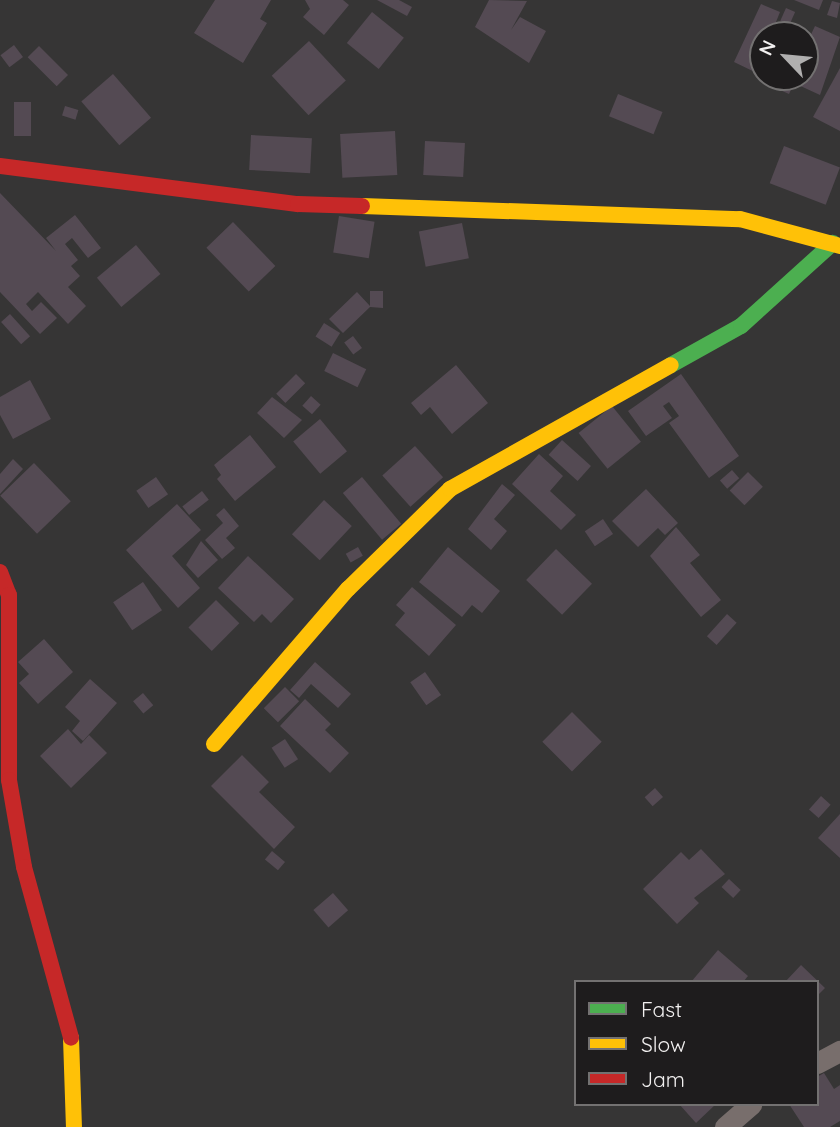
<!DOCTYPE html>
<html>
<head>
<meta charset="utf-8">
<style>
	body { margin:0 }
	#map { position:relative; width:840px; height:1127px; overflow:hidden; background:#363535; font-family:Quicksand,sans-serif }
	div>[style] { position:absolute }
	.building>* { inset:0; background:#544a53; transform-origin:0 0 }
	.street>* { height:21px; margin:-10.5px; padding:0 10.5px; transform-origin:10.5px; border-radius:10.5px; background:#786e6c }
	.fast>* { height:16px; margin:-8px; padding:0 8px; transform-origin:8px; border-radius:8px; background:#4caf50 }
	.slow>* { height:16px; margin:-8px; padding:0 8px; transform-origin:8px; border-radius:8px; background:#ffc107 }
	.jam>* { height:16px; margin:-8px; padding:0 8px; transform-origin:8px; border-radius:8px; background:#c62828 }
	span { translate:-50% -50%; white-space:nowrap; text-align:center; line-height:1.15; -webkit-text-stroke:5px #1e1c1d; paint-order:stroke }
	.legend { position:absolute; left:574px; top:980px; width:245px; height:126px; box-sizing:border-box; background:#1e1c1d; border:2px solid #737171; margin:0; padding:9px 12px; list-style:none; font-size:21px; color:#f2f0f0 }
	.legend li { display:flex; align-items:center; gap:14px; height:35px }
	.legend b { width:35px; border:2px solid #737171 }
	.north { position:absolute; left:749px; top:21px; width:70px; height:70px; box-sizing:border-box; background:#1e1c1d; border:2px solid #737171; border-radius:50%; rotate:296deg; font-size:19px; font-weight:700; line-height:28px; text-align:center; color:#f2f0f0 }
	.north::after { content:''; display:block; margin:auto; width:24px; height:32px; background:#b0afaf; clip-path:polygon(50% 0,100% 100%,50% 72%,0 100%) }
</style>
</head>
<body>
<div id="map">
	<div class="building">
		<div style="clip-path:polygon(215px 0,271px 0,260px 19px,267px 23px,243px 63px,194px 33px)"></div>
		<div style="clip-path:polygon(305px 0,343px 0,349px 5px,324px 35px,303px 17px,310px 9px)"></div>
		<div style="clip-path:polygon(377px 0,399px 0,412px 7px,407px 16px)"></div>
		<div style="clip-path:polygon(489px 0,527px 1px,511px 30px,520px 17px,546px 31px,529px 63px,475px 27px)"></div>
		<div style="clip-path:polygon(794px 0,823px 0,819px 10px)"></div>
		<div style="clip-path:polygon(832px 1px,840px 3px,837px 18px,827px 15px)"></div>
		<div style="clip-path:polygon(761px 4px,780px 12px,776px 22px,792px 29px,789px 35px,763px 35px,763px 76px,734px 62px)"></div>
		<div style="left:786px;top:8px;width:10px;height:14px;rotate:24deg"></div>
		<div style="left:372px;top:12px;width:41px;height:40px;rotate:39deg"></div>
		<div style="clip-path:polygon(815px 26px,840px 37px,820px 95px,794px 83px,789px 94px,771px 86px,775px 77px,805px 77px,805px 47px)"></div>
		<div style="left:309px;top:41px;width:54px;height:51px;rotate:47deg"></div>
		<div style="left:14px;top:45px;width:15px;height:17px;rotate:53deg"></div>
		<div style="left:39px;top:46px;width:41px;height:16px;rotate:45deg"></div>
		<div style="clip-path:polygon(840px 68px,840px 131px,813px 117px)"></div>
		<div style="left:113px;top:74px;width:58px;height:42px;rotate:49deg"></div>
		<div style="left:618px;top:94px;width:48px;height:24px;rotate:22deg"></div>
		<div style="left:14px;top:102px;width:17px;height:34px"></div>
		<div style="left:65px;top:106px;width:14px;height:10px;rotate:17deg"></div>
		<div style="left:395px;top:131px;width:44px;height:55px;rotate:87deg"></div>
		<div style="left:251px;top:135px;width:61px;height:35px;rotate:3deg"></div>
		<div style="left:425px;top:141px;width:40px;height:34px;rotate:3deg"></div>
		<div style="left:784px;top:146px;width:60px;height:40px;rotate:21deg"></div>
		<div style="clip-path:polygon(0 193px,56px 251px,46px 238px,75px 215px,101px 248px,88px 258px,72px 238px,65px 244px,78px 260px,71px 266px,80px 276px,68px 287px,86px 306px,68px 324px,38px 292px,26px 304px,32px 311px,41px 302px,57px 318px,40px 334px,0 292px)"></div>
		<div style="left:339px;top:216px;width:36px;height:37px;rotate:9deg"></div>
		<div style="left:233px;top:222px;width:61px;height:37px;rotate:46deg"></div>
		<div style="left:462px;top:223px;width:36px;height:44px;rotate:79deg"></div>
		<div style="left:136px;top:245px;width:38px;height:51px;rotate:50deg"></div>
		<div style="clip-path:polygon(370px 291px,383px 291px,383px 308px,370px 307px,343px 333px,329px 319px,357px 292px,370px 306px)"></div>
		<div style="left:10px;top:314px;width:30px;height:12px;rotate:48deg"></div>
		<div style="left:324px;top:323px;width:19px;height:16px;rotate:32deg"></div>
		<div style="left:353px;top:336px;width:15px;height:11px;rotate:53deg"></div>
		<div style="left:333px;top:353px;width:37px;height:20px;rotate:26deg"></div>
		<div style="clip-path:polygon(456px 365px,488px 403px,452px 434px,430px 407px,421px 415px,411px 403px)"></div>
		<div style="left:296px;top:374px;width:13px;height:28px;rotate:45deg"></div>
		<div style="clip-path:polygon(681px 374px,739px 456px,709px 478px,669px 423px,679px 416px,669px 402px,663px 406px,672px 418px,646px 436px,628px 411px)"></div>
		<div style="clip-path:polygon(30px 380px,51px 419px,13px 439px,0 415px,0 397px)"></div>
		<div style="left:311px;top:396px;width:13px;height:13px;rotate:42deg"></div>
		<div style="clip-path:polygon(272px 397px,302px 420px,284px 438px,257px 413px)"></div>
		<div style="left:612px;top:406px;width:46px;height:43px;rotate:51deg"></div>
		<div style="left:320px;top:419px;width:42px;height:35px;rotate:50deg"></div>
		<div style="clip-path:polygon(250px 435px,276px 467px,235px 501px,217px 479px,221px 475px,214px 465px)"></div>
		<div style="left:562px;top:440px;width:39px;height:20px;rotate:42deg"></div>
		<div style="left:415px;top:446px;width:42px;height:44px;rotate:48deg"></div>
		<div style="clip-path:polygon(539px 454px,563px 476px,550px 491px,576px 515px,561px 530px,512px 484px)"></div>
		<div style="clip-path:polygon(13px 459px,23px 469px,0 494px,0 474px)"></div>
		<div style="left:34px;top:463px;width:53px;height:47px;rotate:46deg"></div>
		<div style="left:732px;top:470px;width:11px;height:16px;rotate:49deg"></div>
		<div style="left:748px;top:472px;width:21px;height:26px;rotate:45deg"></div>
		<div style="left:156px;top:477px;width:21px;height:24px;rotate:55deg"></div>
		<div style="left:362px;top:477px;width:61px;height:25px;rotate:50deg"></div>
		<div style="clip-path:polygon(502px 484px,515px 495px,494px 519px,507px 531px,491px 550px,468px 529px)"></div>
		<div style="clip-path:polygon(646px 489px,678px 523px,665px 535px,658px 528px,638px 547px,612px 521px)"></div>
		<div style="left:202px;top:491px;width:11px;height:25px;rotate:52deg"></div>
		<div style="left:324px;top:500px;width:38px;height:47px;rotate:43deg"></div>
		<div style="clip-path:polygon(177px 504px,201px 530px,172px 556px,200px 588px,178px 608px,126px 550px)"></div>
		<div style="clip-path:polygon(224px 508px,239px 526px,226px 538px,235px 548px,222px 559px,205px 540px,223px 523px,216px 515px)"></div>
		<div style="left:603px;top:519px;width:18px;height:22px;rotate:56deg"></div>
		<div style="clip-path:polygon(676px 527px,700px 555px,690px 563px,721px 600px,701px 617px,650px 556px)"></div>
		<div style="clip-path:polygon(201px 541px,218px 560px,198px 578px,186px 565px)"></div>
		<div style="left:358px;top:547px;width:10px;height:14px;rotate:61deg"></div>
		<div style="clip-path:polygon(448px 547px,500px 591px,482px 613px,472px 605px,462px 617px,419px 582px)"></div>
		<div style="left:556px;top:549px;width:50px;height:43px;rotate:44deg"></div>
		<div style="clip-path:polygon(248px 556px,294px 599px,271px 623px,262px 614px,254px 622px,218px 588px)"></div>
		<div style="left:143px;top:582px;width:34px;height:36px;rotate:56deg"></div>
		<div style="clip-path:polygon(412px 587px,456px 625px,429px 656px,395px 625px,405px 613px,396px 605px)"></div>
		<div style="left:216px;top:600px;width:33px;height:39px;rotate:45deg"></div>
		<div style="left:727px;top:614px;width:13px;height:30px;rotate:42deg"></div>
		<div style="clip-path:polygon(44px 639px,73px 672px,38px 704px,19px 683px,29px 674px,18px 662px)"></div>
		<div style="clip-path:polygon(315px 662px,351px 694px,338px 708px,311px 684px,299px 698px,290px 690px)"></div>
		<div style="left:425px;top:672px;width:28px;height:18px;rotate:55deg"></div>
		<div style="clip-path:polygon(90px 679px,117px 703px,83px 741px,72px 731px,80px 721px,65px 707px)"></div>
		<div style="left:285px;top:687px;width:20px;height:30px;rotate:45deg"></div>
		<div style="left:143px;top:693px;width:16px;height:13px;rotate:50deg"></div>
		<div style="clip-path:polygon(305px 699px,331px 724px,325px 730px,349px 753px,330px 773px,280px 726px)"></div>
		<div style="left:572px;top:712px;width:42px;height:42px;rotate:45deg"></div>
		<div style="clip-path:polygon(68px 729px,81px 744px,89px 735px,107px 753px,71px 788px,40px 756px)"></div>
		<div style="left:285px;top:739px;width:24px;height:16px;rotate:57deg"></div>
		<div style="clip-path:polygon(242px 755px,269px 782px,259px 792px,295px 827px,274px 849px,211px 786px)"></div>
		<div style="left:655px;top:788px;width:12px;height:14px;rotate:48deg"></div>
		<div style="left:821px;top:796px;width:13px;height:18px;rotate:42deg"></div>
		<div style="clip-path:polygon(840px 814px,840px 858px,818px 838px)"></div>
		<div style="clip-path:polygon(701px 849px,725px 874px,694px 898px,699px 903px,677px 924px,643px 889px,681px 852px,689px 860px)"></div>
		<div style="left:272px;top:851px;width:17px;height:11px;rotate:40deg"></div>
		<div style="left:729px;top:879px;width:16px;height:11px;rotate:43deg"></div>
		<div style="left:333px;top:893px;width:23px;height:26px;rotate:49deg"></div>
		<div style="clip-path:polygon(718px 950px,748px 976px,743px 982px,691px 982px)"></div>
		<div style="clip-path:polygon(801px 965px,825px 988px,817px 996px,817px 982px,785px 982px)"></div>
		<div style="clip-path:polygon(824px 1073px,834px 1089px,840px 1085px,840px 1121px,830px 1127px,804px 1127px,789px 1104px,817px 1104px,817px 1077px)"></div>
		<div style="clip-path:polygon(679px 1104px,716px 1104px,696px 1123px)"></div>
	</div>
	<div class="street">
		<div style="left:817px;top:1063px;width:26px;rotate:-28deg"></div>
		<div style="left:725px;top:1127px;width:35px;rotate:-41deg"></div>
	</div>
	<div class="fast">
		<div style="left:671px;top:365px;width:80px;rotate:-29.1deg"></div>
		<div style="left:741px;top:326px;width:124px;rotate:-42.1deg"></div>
	</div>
	<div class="slow">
		<div style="left:362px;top:206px;width:378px;rotate:2deg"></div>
		<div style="left:740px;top:219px;width:104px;rotate:15.1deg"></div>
		<div style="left:214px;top:744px;width:205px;rotate:-49.2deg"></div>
		<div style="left:348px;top:589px;width:143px;rotate:-44.4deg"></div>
		<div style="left:450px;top:489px;width:253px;rotate:-29.3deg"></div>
		<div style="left:71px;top:1038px;width:89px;rotate:88.1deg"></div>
	</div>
	<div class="jam">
		<div style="left:0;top:166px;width:300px;rotate:7.3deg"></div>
		<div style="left:298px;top:204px;width:64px;rotate:1.8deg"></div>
		<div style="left:0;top:572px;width:25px;rotate:69deg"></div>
		<div style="left:9px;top:595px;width:185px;rotate:90deg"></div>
		<div style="left:9px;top:780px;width:88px;rotate:80.2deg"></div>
		<div style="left:24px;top:867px;width:177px;rotate:74.6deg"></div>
	</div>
	<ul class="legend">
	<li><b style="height:9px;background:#4caf50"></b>Fast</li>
	<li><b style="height:9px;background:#ffc107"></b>Slow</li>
	<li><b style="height:9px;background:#c62828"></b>Jam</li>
	</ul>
	<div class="north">N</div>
</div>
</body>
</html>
